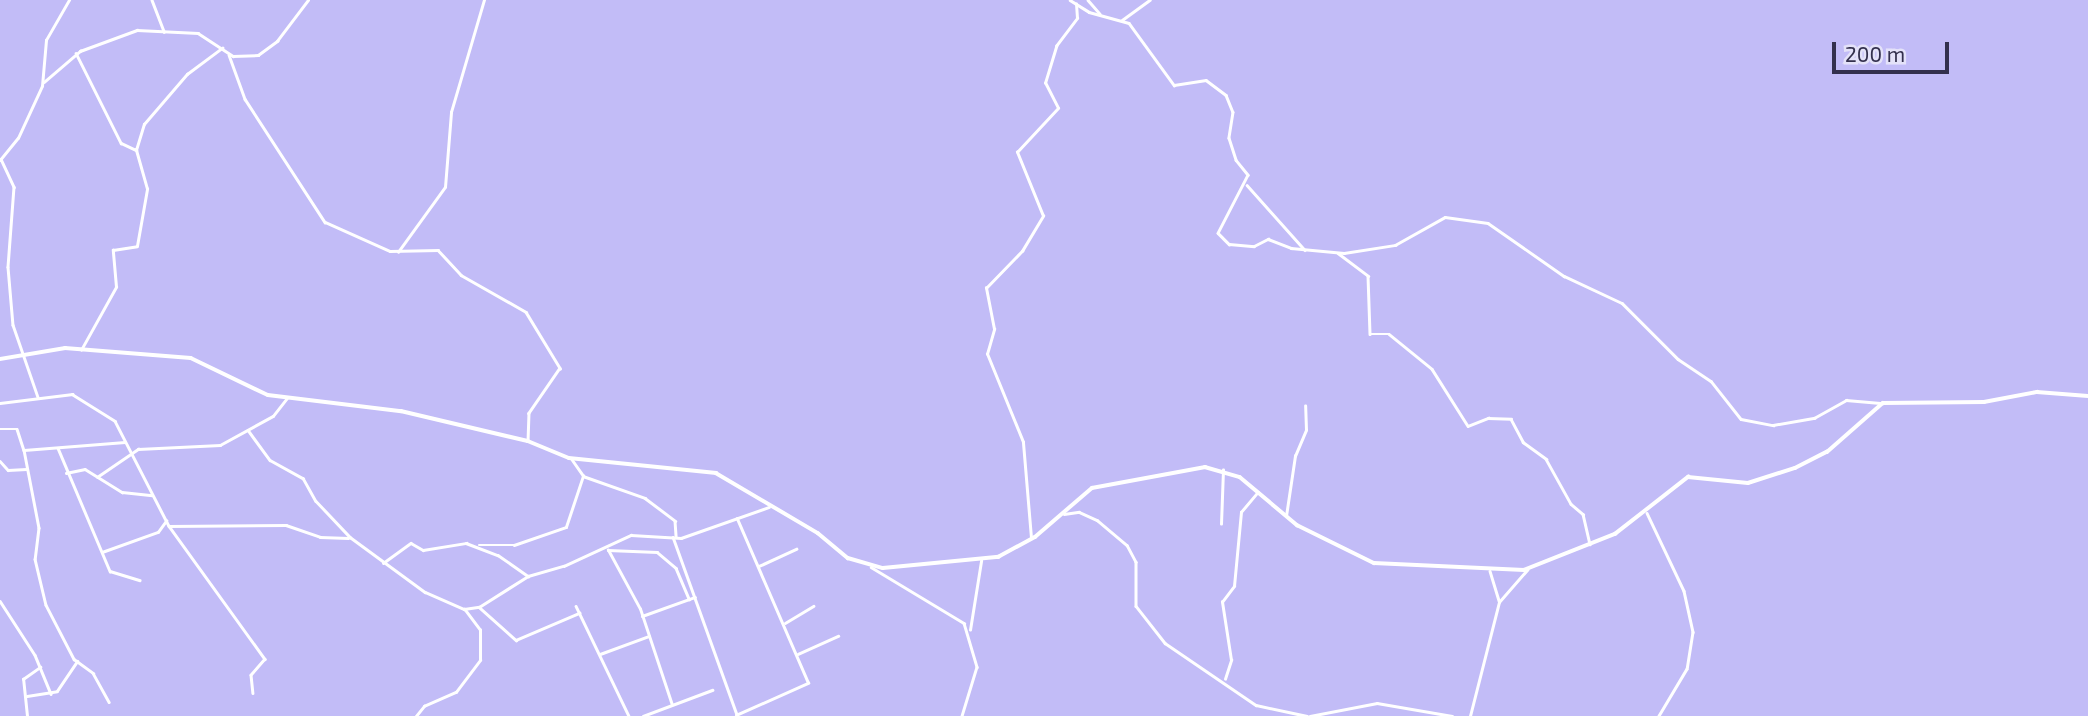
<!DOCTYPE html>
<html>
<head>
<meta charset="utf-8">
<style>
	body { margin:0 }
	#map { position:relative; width:2088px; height:716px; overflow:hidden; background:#c2bcf7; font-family:"Exo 2",sans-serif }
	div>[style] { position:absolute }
	.minor>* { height:2.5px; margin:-1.25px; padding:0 1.25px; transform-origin:1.25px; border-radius:1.25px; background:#fff }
	.tertiary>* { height:3.5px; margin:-1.75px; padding:0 1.75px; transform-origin:1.75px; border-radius:1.75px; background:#fff }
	span { translate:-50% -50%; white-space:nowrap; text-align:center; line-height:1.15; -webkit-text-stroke:5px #e4e2f9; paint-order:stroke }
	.scale { position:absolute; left:1832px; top:42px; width:117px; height:32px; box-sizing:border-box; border:4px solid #33304d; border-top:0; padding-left:9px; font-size:21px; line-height:24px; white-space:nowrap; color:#33304d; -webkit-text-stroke:5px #e4e2f9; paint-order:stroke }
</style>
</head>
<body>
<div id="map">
	<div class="minor">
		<div style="left:152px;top:0;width:34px;rotate:69deg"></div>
		<div style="left:1070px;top:0;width:22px;rotate:32deg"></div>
		<div style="left:1089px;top:12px;width:41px;rotate:15.4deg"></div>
		<div style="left:1129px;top:23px;width:77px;rotate:54deg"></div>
		<div style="left:1174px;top:85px;width:32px;rotate:-9deg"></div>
		<div style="left:1206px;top:80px;width:25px;rotate:37deg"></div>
		<div style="left:1226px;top:95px;width:18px;rotate:68deg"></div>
		<div style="left:1233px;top:112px;width:26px;rotate:99deg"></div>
		<div style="left:1229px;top:138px;width:23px;rotate:72deg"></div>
		<div style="left:1236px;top:160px;width:19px;rotate:51deg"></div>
		<div style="left:1248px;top:175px;width:65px;rotate:117.3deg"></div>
		<div style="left:1218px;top:233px;width:16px;rotate:45deg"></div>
		<div style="left:1229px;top:244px;width:25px;rotate:5deg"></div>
		<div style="left:1254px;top:246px;width:16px;rotate:-27deg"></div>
		<div style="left:1268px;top:239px;width:25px;rotate:21deg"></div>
		<div style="left:1291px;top:248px;width:53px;rotate:5.4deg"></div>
		<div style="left:1344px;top:253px;width:52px;rotate:-8.9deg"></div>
		<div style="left:1395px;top:245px;width:57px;rotate:-29.2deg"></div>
		<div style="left:1445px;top:217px;width:43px;rotate:7.9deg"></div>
		<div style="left:1488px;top:223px;width:93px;rotate:34.9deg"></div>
		<div style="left:1564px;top:276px;width:64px;rotate:25deg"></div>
		<div style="left:1622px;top:303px;width:79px;rotate:45deg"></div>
		<div style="left:1678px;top:359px;width:40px;rotate:34deg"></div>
		<div style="left:1711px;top:381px;width:48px;rotate:51.7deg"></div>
		<div style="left:1741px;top:419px;width:33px;rotate:11deg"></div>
		<div style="left:1773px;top:425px;width:42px;rotate:-9.7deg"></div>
		<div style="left:1814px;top:418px;width:37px;rotate:-29deg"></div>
		<div style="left:1846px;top:400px;width:37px;rotate:5deg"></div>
		<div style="left:1088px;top:0;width:18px;rotate:49deg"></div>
		<div style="left:1122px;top:20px;width:34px;rotate:-36deg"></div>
		<div style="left:76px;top:53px;width:101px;rotate:63.4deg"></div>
		<div style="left:121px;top:143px;width:17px;rotate:25deg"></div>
		<div style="left:229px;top:55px;width:47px;rotate:70deg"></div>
		<div style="left:245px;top:99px;width:147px;rotate:57deg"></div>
		<div style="left:325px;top:222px;width:71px;rotate:24deg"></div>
		<div style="left:390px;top:251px;width:48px;rotate:-1.2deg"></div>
		<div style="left:438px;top:250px;width:34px;rotate:47deg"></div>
		<div style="left:461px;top:275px;width:75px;rotate:29.6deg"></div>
		<div style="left:526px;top:312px;width:66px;rotate:58.7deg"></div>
		<div style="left:560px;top:368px;width:55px;rotate:124.6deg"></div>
		<div style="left:529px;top:413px;width:28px;rotate:92deg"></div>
		<div style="left:44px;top:82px;width:48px;rotate:-40.7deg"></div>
		<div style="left:80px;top:51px;width:61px;rotate:-20.2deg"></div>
		<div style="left:137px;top:30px;width:61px;rotate:2.8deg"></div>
		<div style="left:198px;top:33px;width:42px;rotate:33.3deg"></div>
		<div style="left:233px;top:56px;width:25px;rotate:-2deg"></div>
		<div style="left:258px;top:55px;width:24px;rotate:-36deg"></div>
		<div style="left:277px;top:41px;width:51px;rotate:-52.9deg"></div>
		<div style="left:1px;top:159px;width:31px;rotate:65deg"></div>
		<div style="left:14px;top:187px;width:80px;rotate:94.3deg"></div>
		<div style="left:8px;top:267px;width:58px;rotate:85.1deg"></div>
		<div style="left:13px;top:325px;width:76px;rotate:70.9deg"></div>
		<div style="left:0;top:160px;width:28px;rotate:-51deg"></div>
		<div style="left:18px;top:138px;width:57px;rotate:-65.2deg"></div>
		<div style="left:42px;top:86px;width:46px;rotate:-85deg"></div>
		<div style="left:46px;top:40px;width:46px;rotate:-60.1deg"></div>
		<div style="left:1247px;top:185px;width:87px;rotate:48.3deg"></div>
		<div style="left:398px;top:252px;width:80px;rotate:-54.1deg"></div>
		<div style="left:445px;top:187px;width:75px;rotate:-85.4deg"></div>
		<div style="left:451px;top:112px;width:117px;rotate:-73.6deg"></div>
		<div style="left:1338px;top:253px;width:38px;rotate:37deg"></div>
		<div style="left:1368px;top:276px;width:58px;rotate:88deg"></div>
		<div style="left:1370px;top:334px;width:19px"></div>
		<div style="left:1389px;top:334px;width:55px;rotate:39.1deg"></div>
		<div style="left:1432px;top:369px;width:67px;rotate:57.7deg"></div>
		<div style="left:1468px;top:426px;width:22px;rotate:-22deg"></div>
		<div style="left:1488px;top:418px;width:23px;rotate:2deg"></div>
		<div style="left:1511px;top:419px;width:26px;rotate:62deg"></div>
		<div style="left:1523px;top:442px;width:29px;rotate:36deg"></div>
		<div style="left:1546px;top:459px;width:51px;rotate:60.9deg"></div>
		<div style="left:1571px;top:504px;width:16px;rotate:40deg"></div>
		<div style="left:1583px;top:514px;width:31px;rotate:77deg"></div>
		<div style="left:81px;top:350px;width:72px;rotate:-60.9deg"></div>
		<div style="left:116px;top:287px;width:37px;rotate:-95deg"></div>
		<div style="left:113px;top:250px;width:24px;rotate:-9deg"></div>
		<div style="left:137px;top:246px;width:58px;rotate:-80deg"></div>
		<div style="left:147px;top:189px;width:41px;rotate:-105.8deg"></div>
		<div style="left:136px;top:150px;width:27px;rotate:-73deg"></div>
		<div style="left:144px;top:124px;width:66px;rotate:-49.3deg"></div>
		<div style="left:187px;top:74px;width:44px;rotate:-36.6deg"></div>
		<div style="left:0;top:403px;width:73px;rotate:-7.1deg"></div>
		<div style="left:72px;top:394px;width:51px;rotate:32.1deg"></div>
		<div style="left:115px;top:421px;width:118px;rotate:62.8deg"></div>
		<div style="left:169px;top:526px;width:164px;rotate:54.2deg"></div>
		<div style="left:265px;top:659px;width:21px;rotate:131deg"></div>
		<div style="left:251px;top:675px;width:18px;rotate:84deg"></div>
		<div style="left:0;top:429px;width:17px"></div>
		<div style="left:17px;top:429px;width:22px;rotate:72deg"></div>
		<div style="left:24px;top:450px;width:79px;rotate:79.1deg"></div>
		<div style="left:39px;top:528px;width:31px;rotate:97deg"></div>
		<div style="left:35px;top:559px;width:47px;rotate:76.6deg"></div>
		<div style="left:46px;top:605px;width:61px;rotate:62.6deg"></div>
		<div style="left:74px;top:659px;width:24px;rotate:36deg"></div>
		<div style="left:93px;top:673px;width:33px;rotate:61deg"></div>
		<div style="left:248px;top:430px;width:37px;rotate:54deg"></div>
		<div style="left:270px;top:460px;width:38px;rotate:29deg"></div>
		<div style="left:303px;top:478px;width:26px;rotate:61deg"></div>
		<div style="left:316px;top:501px;width:50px;rotate:46.6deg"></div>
		<div style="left:350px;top:537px;width:93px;rotate:36.3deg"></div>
		<div style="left:425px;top:592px;width:43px;rotate:23.6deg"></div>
		<div style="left:464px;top:609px;width:15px;rotate:-8deg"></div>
		<div style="left:479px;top:607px;width:58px;rotate:-32.3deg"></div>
		<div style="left:528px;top:576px;width:37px;rotate:-16deg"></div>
		<div style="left:564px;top:566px;width:74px;rotate:-24.8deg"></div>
		<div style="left:631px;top:535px;width:50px;rotate:3.4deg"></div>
		<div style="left:681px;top:538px;width:93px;rotate:-19.4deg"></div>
		<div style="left:58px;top:448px;width:134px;rotate:67.1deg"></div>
		<div style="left:110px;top:571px;width:31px;rotate:17deg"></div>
		<div style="left:24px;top:450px;width:101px;rotate:-4.5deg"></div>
		<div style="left:0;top:461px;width:12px;rotate:48deg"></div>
		<div style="left:8px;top:470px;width:18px;rotate:-3deg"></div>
		<div style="left:66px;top:473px;width:19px;rotate:-12deg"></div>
		<div style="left:85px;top:469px;width:44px;rotate:31.9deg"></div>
		<div style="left:122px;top:492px;width:30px;rotate:6deg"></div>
		<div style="left:583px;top:476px;width:66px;rotate:19.5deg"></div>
		<div style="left:645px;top:498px;width:38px;rotate:37deg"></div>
		<div style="left:675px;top:521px;width:16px;rotate:86deg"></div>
		<div style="left:97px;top:477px;width:50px;rotate:-34.3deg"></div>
		<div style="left:138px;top:449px;width:82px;rotate:-2.8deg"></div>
		<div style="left:220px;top:445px;width:60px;rotate:-28.7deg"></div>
		<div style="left:273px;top:416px;width:23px;rotate:-52deg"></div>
		<div style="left:1647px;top:513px;width:86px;rotate:64.6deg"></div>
		<div style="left:1684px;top:591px;width:42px;rotate:77.6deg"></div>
		<div style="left:1693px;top:632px;width:37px;rotate:99deg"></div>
		<div style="left:1687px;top:669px;width:55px;rotate:120.8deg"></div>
		<div style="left:1064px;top:514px;width:15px;rotate:-8deg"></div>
		<div style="left:1079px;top:512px;width:20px;rotate:24deg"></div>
		<div style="left:1097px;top:520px;width:39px;rotate:40deg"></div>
		<div style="left:1127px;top:545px;width:19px;rotate:62deg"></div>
		<div style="left:1136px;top:562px;width:44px;rotate:90deg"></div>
		<div style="left:1136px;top:606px;width:47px;rotate:51.9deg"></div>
		<div style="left:1165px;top:643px;width:110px;rotate:34.3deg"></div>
		<div style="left:1256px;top:705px;width:52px;rotate:12.2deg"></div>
		<div style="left:1286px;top:516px;width:61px;rotate:-81.5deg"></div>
		<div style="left:1295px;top:456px;width:28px;rotate:-67deg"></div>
		<div style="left:1306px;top:430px;width:24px;rotate:-92deg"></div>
		<div style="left:1221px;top:524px;width:54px;rotate:-87.9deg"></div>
		<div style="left:169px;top:526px;width:117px;rotate:-0.5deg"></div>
		<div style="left:286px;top:525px;width:36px;rotate:19deg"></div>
		<div style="left:320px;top:537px;width:28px;rotate:2deg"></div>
		<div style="left:673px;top:537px;width:189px;rotate:70.2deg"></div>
		<div style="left:1031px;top:538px;width:96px;rotate:-94.8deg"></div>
		<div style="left:1023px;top:442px;width:95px;rotate:-112.2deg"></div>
		<div style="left:987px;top:354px;width:26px;rotate:-74deg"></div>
		<div style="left:994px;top:329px;width:42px;rotate:-101deg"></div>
		<div style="left:986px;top:288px;width:52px;rotate:-45.8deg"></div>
		<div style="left:1022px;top:251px;width:41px;rotate:-59deg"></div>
		<div style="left:1043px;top:216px;width:69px;rotate:-112.1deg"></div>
		<div style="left:1017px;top:152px;width:60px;rotate:-47deg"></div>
		<div style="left:1058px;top:108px;width:28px;rotate:-117deg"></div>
		<div style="left:1045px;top:83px;width:39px;rotate:-73deg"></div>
		<div style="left:1056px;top:46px;width:35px;rotate:-53deg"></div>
		<div style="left:1077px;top:18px;width:14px;rotate:-94deg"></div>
		<div style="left:479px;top:545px;width:35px"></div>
		<div style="left:514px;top:545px;width:55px;rotate:-19.1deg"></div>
		<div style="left:566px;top:527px;width:54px;rotate:-71.6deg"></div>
		<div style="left:583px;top:476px;width:21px;rotate:-125deg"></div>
		<div style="left:102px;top:552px;width:59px;rotate:-19.7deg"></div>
		<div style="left:158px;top:532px;width:14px;rotate:-54deg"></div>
		<div style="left:383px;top:563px;width:34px;rotate:-36deg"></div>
		<div style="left:411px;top:543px;width:14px;rotate:30deg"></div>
		<div style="left:423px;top:550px;width:44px;rotate:-9.2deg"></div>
		<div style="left:466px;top:543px;width:34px;rotate:21deg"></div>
		<div style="left:498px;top:555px;width:37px;rotate:35deg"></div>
		<div style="left:759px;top:566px;width:41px;rotate:-24.7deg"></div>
		<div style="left:871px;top:567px;width:109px;rotate:31.1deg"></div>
		<div style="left:964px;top:623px;width:46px;rotate:73.5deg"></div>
		<div style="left:977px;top:667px;width:51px;rotate:107deg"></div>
		<div style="left:1490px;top:571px;width:31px;rotate:73deg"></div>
		<div style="left:0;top:601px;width:64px;rotate:57.1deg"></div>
		<div style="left:35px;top:655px;width:42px;rotate:67.7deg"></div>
		<div style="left:576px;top:606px;width:122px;rotate:64.3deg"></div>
		<div style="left:479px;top:607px;width:50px;rotate:41.7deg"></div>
		<div style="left:516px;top:640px;width:69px;rotate:-23.2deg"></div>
		<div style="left:642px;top:616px;width:56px;rotate:-19.7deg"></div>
		<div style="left:785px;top:623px;width:33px;rotate:-31deg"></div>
		<div style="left:970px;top:630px;width:70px;rotate:-80.9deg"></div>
		<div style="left:600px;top:654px;width:52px;rotate:-20.2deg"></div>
		<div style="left:798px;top:654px;width:44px;rotate:-24.2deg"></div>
		<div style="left:1225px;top:679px;width:20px;rotate:-72deg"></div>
		<div style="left:1231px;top:660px;width:59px;rotate:-98.8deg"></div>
		<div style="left:1222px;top:602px;width:20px;rotate:-53deg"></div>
		<div style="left:1234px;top:586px;width:74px;rotate:-84.6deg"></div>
		<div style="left:1241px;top:512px;width:26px;rotate:-50deg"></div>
		<div style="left:27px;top:696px;width:30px;rotate:-9deg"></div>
		<div style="left:57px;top:691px;width:36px;rotate:-56deg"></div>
		<div style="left:672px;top:705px;width:101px;rotate:-108.4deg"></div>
		<div style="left:640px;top:609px;width:67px;rotate:-118.5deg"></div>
		<div style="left:608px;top:550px;width:49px;rotate:2.3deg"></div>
		<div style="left:657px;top:552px;width:25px;rotate:40deg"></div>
		<div style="left:676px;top:568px;width:34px;rotate:67deg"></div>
		<div style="left:736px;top:715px;width:79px;rotate:-24deg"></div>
		<div style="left:808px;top:683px;width:179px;rotate:-113.4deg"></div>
		<div style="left:27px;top:716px;width:37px;rotate:-96deg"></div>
		<div style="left:23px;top:679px;width:21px;rotate:-35deg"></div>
		<div style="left:416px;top:716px;width:13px;rotate:-51deg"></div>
		<div style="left:424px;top:706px;width:35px;rotate:-24deg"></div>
		<div style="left:456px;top:692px;width:40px;rotate:-53deg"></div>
		<div style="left:480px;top:660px;width:30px;rotate:-90deg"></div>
		<div style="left:480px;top:630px;width:26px;rotate:-127deg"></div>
		<div style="left:643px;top:716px;width:74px;rotate:-20.6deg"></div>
		<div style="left:1310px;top:716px;width:68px;rotate:-11deg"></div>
		<div style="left:1377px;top:703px;width:76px;rotate:9.8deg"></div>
		<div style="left:1470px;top:716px;width:118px;rotate:-75.7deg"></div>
		<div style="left:1499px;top:602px;width:43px;rotate:-48.8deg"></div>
	</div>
	<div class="tertiary">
		<div style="left:0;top:359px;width:66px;rotate:-9.6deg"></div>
		<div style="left:65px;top:348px;width:126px;rotate:4.5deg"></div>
		<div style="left:191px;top:358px;width:85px;rotate:25.7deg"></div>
		<div style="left:268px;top:395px;width:134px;rotate:6.9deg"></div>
		<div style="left:401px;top:411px;width:130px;rotate:13.3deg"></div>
		<div style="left:528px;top:441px;width:44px;rotate:22.5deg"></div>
		<div style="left:569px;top:458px;width:148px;rotate:5.8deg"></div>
		<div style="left:716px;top:473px;width:118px;rotate:30.5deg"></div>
		<div style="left:818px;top:533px;width:39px;rotate:40deg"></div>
		<div style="left:848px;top:558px;width:36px;rotate:16deg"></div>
		<div style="left:883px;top:568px;width:116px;rotate:-5.5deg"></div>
		<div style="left:998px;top:557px;width:42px;rotate:-28.4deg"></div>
		<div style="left:1035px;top:537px;width:75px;rotate:-40.7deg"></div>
		<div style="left:1092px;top:488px;width:115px;rotate:-10.5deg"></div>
		<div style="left:1205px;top:467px;width:36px;rotate:16deg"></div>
		<div style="left:1240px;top:477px;width:75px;rotate:40.1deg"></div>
		<div style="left:1297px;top:525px;width:86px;rotate:26.3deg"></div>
		<div style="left:1374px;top:563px;width:150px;rotate:2.7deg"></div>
		<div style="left:1524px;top:570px;width:98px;rotate:-21.6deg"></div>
		<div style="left:1615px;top:534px;width:93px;rotate:-38deg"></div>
		<div style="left:1688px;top:477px;width:60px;rotate:5.7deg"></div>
		<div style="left:1748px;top:483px;width:49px;rotate:-17.7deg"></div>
		<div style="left:1795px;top:468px;width:36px;rotate:-27deg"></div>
		<div style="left:1827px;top:452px;width:74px;rotate:-41.2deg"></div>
		<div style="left:1883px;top:403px;width:101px;rotate:-0.6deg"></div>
		<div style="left:1984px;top:402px;width:54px;rotate:-10.7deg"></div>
		<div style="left:2037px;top:392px;width:51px;rotate:4.5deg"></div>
	</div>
	<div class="scale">200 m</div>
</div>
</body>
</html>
